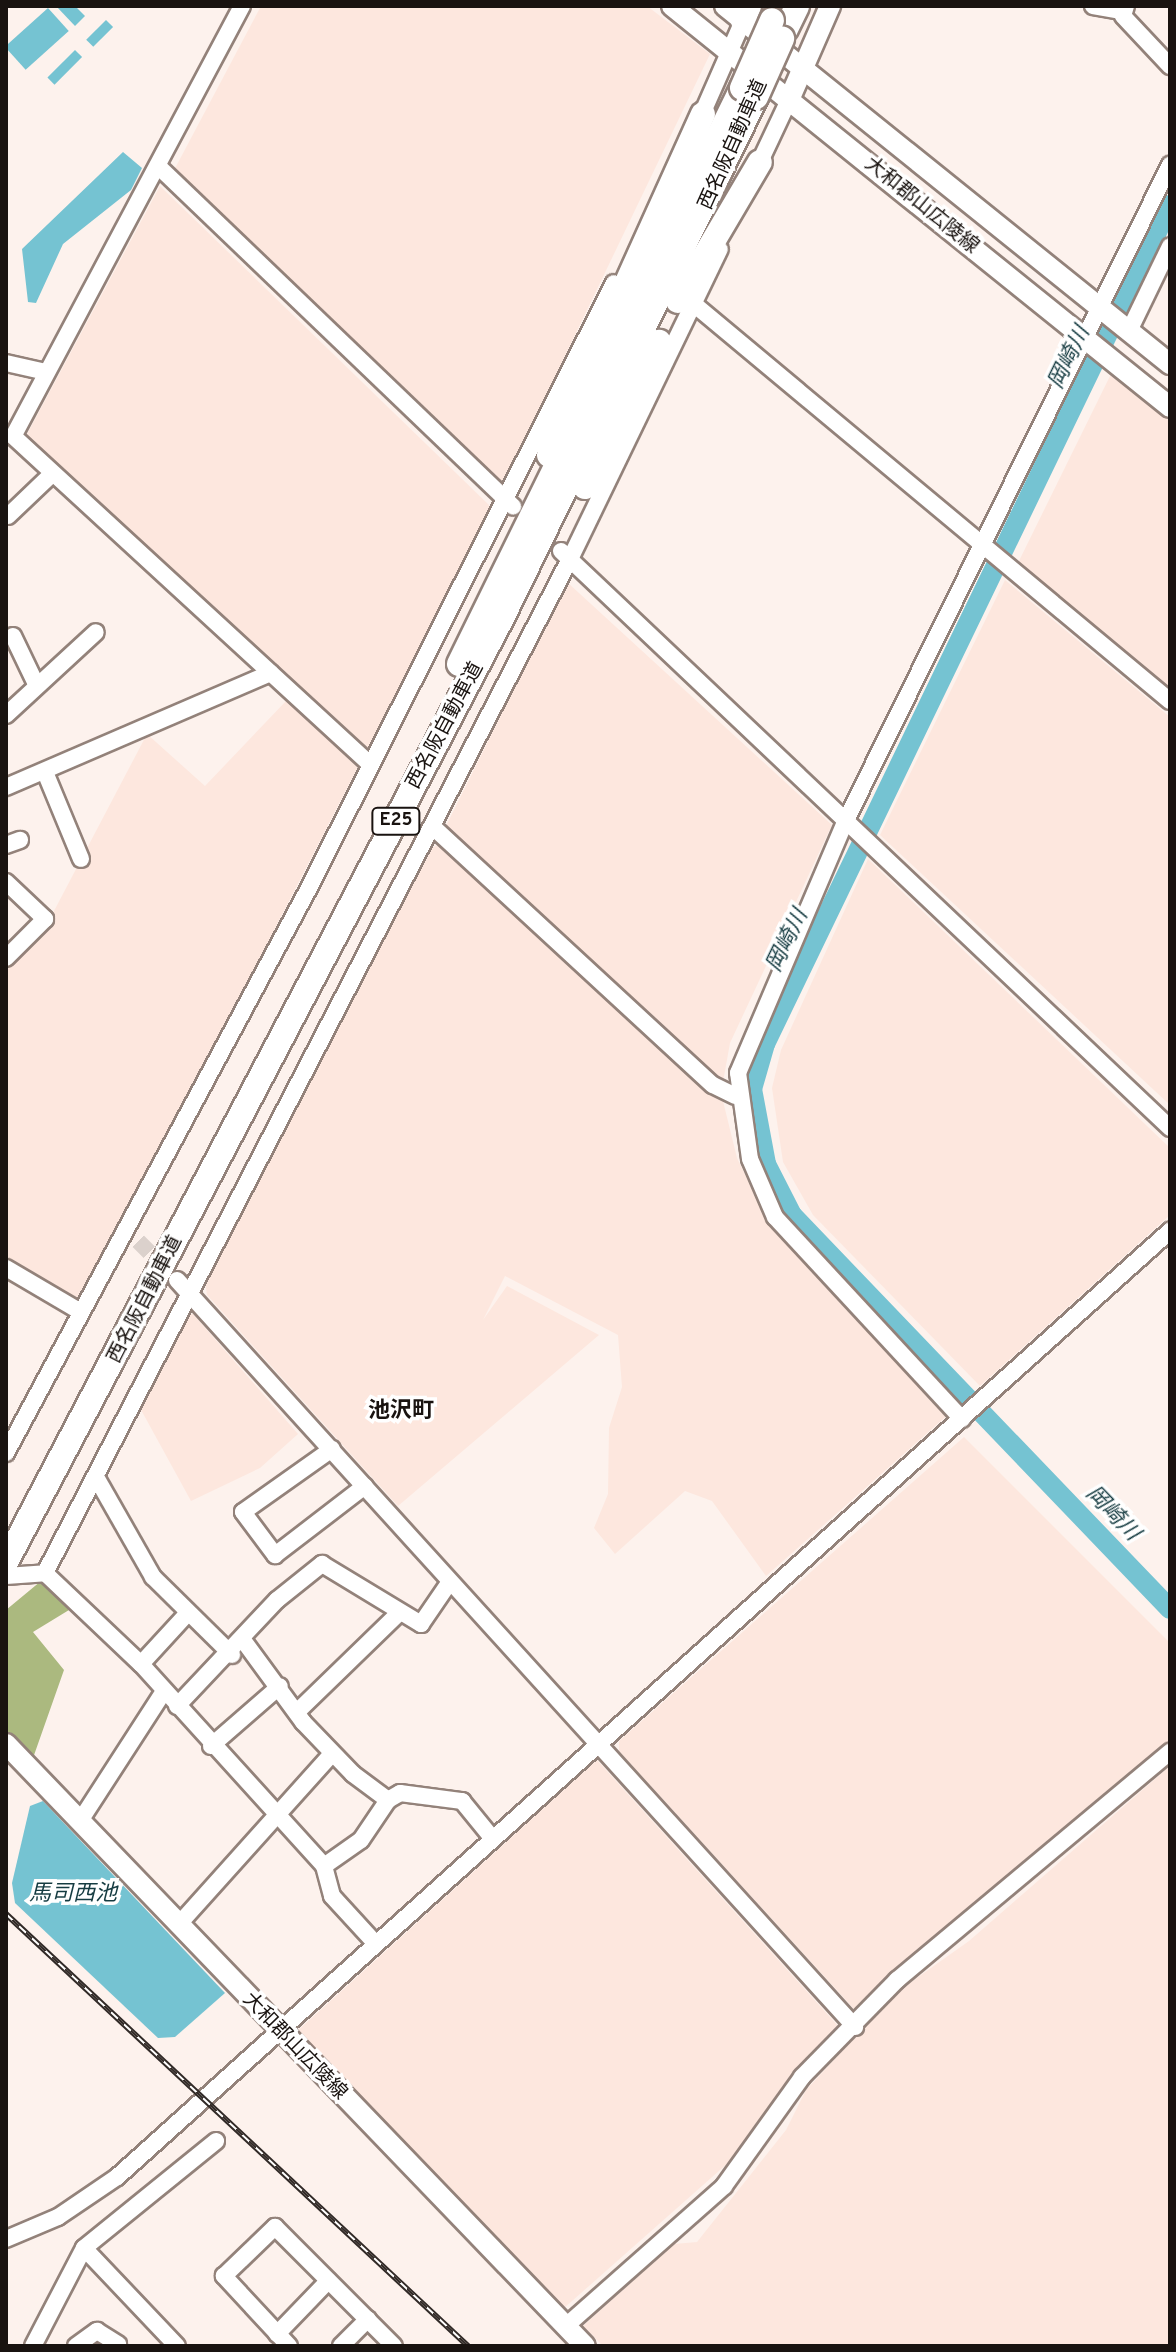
<!DOCTYPE html>
<html>
<head>
<meta charset="utf-8">
<style>
	body { margin:0 }
	#map { position:relative; width:1176px; height:2352px; overflow:hidden; background:#fdf2ed; font-family:Overpass,"Noto Sans JP",sans-serif }
	div>[style] { position:absolute }
	.built>* { inset:0; background:#fde7de }
	.forest>* { inset:0; background:#abb97f }
	.water>* { inset:0; background:#75c3d2; transform-origin:0 0 }
	.river>* { height:20px; margin:-10px; padding:0 10px; transform-origin:10px; border-radius:10px; background:#75c3d2 }
	.minor-tunnel>* { height:16px; margin-top:-8px; transform-origin:0; background:repeating-linear-gradient(90deg,#dbd1cc 0 16px,transparent 0 24px) }
	.roads { filter:drop-shadow(2px 0 #93827a) drop-shadow(-2px 0 #93827a) drop-shadow(0 2px #93827a) drop-shadow(0 -2px #93827a) }
	.minor>* { height:16px; margin:-8px; padding:0 8px; transform-origin:8px; border-radius:8px; background:#fff }
	.major>* { height:20px; margin:-10px; padding:0 10px; transform-origin:10px; border-radius:10px; background:#fff }
	.highway>* { height:24px; margin:-12px; padding:0 12px; transform-origin:12px; border-radius:12px; background:#fff }
	.rail>* { height:6px; margin-top:-3px; transform-origin:0; background:repeating-linear-gradient(90deg,#fff 0 9px,#312a27 0 18px); box-sizing:border-box; border-block:2px solid #312a27 }
	.bridges { filter:drop-shadow(2px 0 #93827a) drop-shadow(-2px 0 #93827a) drop-shadow(0 2px #93827a) drop-shadow(0 -2px #93827a) }
	.highway-bridge>* { height:24px; margin:-12px; padding:0 12px; transform-origin:12px; border-radius:12px; background:#fff }
	span { translate:-50% -50%; white-space:nowrap; text-align:center; line-height:1.15; -webkit-text-stroke:7px #fff; paint-order:stroke }
	.shield-label span { padding:2px 6px; background:#fff; border:2px solid; border-radius:6px; -webkit-text-stroke-width:0 }
	.shield-label { font-size:18px; color:#191310; font-weight:700 }
	.street-label { font-size:20px; color:#191310 }
	.water-label { font-size:22px; color:#153b41; font-style:italic }
	.neighbourhood-label { font-size:22px; color:#191310; font-weight:700 }
	.frame { position:absolute; inset:0; border:8px solid #191310; pointer-events:none }
</style>
</head>
<body>
<div id="map">
	<div class="built">
		<div style="clip-path:polygon(261px 6px,647px 6px,710px 54px,503px 485px,172px 174px)"></div>
		<div style="clip-path:polygon(160px 186px,489px 505px,490px 516px,369px 749px,26px 436px)"></div>
		<div style="clip-path:polygon(1112px 372px,1170px 419px,1170px 693px,1016px 567px)"></div>
		<div style="clip-path:polygon(1005px 580px,1170px 717px,1170px 1105px,880px 835px)"></div>
		<div style="clip-path:polygon(567px 582px,832px 825px,730px 1043px,723px 1082px,446px 826px)"></div>
		<div style="clip-path:polygon(287px 700px,359px 765px,85px 1298px,72px 1303px,6px 1257px,6px 961px,54px 911px,147px 734px,205px 786px)"></div>
		<div style="clip-path:polygon(444px 844px,723px 1101px,737px 1158px,762px 1209px,950px 1413px,766px 1576px,712px 1501px,685px 1491px,615px 1554px,594px 1528px,608px 1494px,609px 1428px,622px 1387px,618px 1335px,505px 1276px,483px 1320px,507px 1286px,599px 1335px,398px 1506px,207px 1295px,205px 1281px,264px 1161px,433px 847px)"></div>
		<div style="clip-path:polygon(868px 859px,1170px 1148px,1170px 1215px,980px 1386px,813px 1215px,783px 1162px,772px 1088px,781px 1050px)"></div>
		<div style="clip-path:polygon(193px 1314px,298px 1434px,260px 1468px,191px 1501px,140px 1408px,187px 1315px)"></div>
		<div style="clip-path:polygon(964px 1437px,1170px 1643px,1170px 1741px,865px 2009px,854px 2009px,619px 1751px,619px 1741px)"></div>
		<div style="clip-path:polygon(597px 1760px,840px 2028px,794px 2073px,746px 2147px,563px 2309px,295px 2033px)"></div>
		<div style="clip-path:polygon(1170px 1766px,1170px 2346px,603px 2346px,583px 2326px,674px 2244px,697px 2242px,786px 2130px,806px 2090px,897px 1992px,969px 1941px)"></div>
	</div>
	<div class="forest">
		<div style="clip-path:polygon(41px 1581px,69px 1610px,33px 1632px,64px 1670px,33px 1758px,6px 1733px,6px 1610px)"></div>
	</div>
	<div class="water">
		<div style="clip-path:polygon(56px 6px,75px 6px,85px 16px,75px 26px)"></div>
		<div style="left:48px;top:8px;width:31px;height:58px;rotate:48deg"></div>
		<div style="left:106px;top:20px;width:10px;height:28px;rotate:45deg"></div>
		<div style="left:75px;top:50px;width:10px;height:39px;rotate:45deg"></div>
		<div style="clip-path:polygon(123px 152px,142px 168px,131px 190px,63px 244px,36px 303px,28px 302px,22px 249px)"></div>
		<div style="clip-path:polygon(43px 1801px,225px 1993px,175px 2037px,158px 2038px,15px 1903px,12px 1883px,30px 1806px)"></div>
	</div>
	<div class="river">
		<div style="left:1170px;top:205px;width:932px;rotate:115.77deg"></div>
		<div style="left:765px;top:1044px;width:47px;rotate:106.1deg"></div>
		<div style="left:752px;top:1089px;width:76px;rotate:79.4deg"></div>
		<div style="left:766px;top:1164px;width:57px;rotate:63deg"></div>
		<div style="left:792px;top:1215px;width:546px;rotate:46.19deg"></div>
	</div>
	<div class="minor-tunnel">
		<div style="left:138px;top:1241px;width:42px;rotate:45deg"></div>
	</div>
	<div class="roads">
		<div class="minor">
			<div style="left:242px;top:6px;width:487px;rotate:118deg"></div>
			<div style="left:13px;top:436px;width:486px;rotate:42.6deg"></div>
			<div style="left:1093px;top:6px;width:29px;rotate:10deg"></div>
			<div style="left:1126px;top:6px;width:10px;rotate:107deg"></div>
			<div style="left:1123px;top:16px;width:69px;rotate:46.8deg"></div>
			<div style="left:699px;top:121px;width:109px;rotate:-66.3deg"></div>
			<div style="left:158px;top:166px;width:492px;rotate:43.8deg"></div>
			<div style="left:756px;top:170px;width:77px;rotate:-64.8deg"></div>
			<div style="left:695px;top:305px;width:618px;rotate:39.82deg"></div>
			<div style="left:1129px;top:331px;width:94px;rotate:-64.2deg"></div>
			<div style="left:6px;top:363px;width:41px;rotate:12.7deg"></div>
			<div style="left:8px;top:516px;width:61px;rotate:-43.7deg"></div>
			<div style="left:561px;top:551px;width:839px;rotate:43.45deg"></div>
			<div style="left:13px;top:636px;width:53px;rotate:64.4deg"></div>
			<div style="left:6px;top:715px;width:122px;rotate:-42.7deg"></div>
			<div style="left:45px;top:772px;width:94px;rotate:67.5deg"></div>
			<div style="left:6px;top:787px;width:288px;rotate:-23.3deg"></div>
			<div style="left:432px;top:826px;width:382px;rotate:42.7deg"></div>
			<div style="left:713px;top:1085px;width:25px;rotate:26deg"></div>
			<div style="left:6px;top:845px;width:15px;rotate:-20deg"></div>
			<div style="left:6px;top:882px;width:54px;rotate:43.5deg"></div>
			<div style="left:45px;top:919px;width:55px;rotate:135deg"></div>
			<div style="left:6px;top:1268px;width:87px;rotate:30.4deg"></div>
			<div style="left:177px;top:1280px;width:1009px;rotate:47.77deg"></div>
			<div style="left:962px;top:1419px;width:275px;rotate:-132.8deg"></div>
			<div style="left:775px;top:1217px;width:63px;rotate:-113.3deg"></div>
			<div style="left:750px;top:1159px;width:87px;rotate:-97.9deg"></div>
			<div style="left:738px;top:1073px;width:275px;rotate:-66.9deg"></div>
			<div style="left:846px;top:820px;width:731px;rotate:-63.68deg"></div>
			<div style="left:332px;top:1449px;width:109px;rotate:144.7deg"></div>
			<div style="left:243px;top:1512px;width:54px;rotate:53.3deg"></div>
			<div style="left:275px;top:1555px;width:113px;rotate:-37.5deg"></div>
			<div style="left:6px;top:1453px;width:643px;rotate:-61.8deg"></div>
			<div style="left:310px;top:886px;width:675px;rotate:-63.25deg"></div>
			<div style="left:96px;top:1477px;width:115px;rotate:60.3deg"></div>
			<div style="left:153px;top:1577px;width:111px;rotate:44.6deg"></div>
			<div style="left:45px;top:1573px;width:1142px;rotate:-62.63deg"></div>
			<div style="left:570px;top:559px;width:344px;rotate:-64.2deg"></div>
			<div style="left:6px;top:1576px;width:39px;rotate:-4deg"></div>
			<div style="left:45px;top:1573px;width:132px;rotate:43.5deg"></div>
			<div style="left:141px;top:1664px;width:273px;rotate:47.8deg"></div>
			<div style="left:324px;top:1866px;width:31px;rotate:75deg"></div>
			<div style="left:332px;top:1896px;width:65px;rotate:47.5deg"></div>
			<div style="left:243px;top:1640px;width:102px;rotate:53.8deg"></div>
			<div style="left:303px;top:1722px;width:72px;rotate:46.1deg"></div>
			<div style="left:353px;top:1774px;width:44px;rotate:36.6deg"></div>
			<div style="left:388px;top:1800px;width:14px;rotate:-30deg"></div>
			<div style="left:400px;top:1793px;width:63px;rotate:7.4deg"></div>
			<div style="left:462px;top:1801px;width:49px;rotate:50.8deg"></div>
			<div style="left:141px;top:1664px;width:67px;rotate:-47.4deg"></div>
			<div style="left:177px;top:1706px;width:146px;rotate:-46.7deg"></div>
			<div style="left:277px;top:1600px;width:58px;rotate:-38.7deg"></div>
			<div style="left:322px;top:1564px;width:116px;rotate:31.2deg"></div>
			<div style="left:421px;top:1624px;width:50px;rotate:-55.7deg"></div>
			<div style="left:300px;top:1709px;width:136px;rotate:-44.1deg"></div>
			<div style="left:211px;top:1746px;width:91px;rotate:-41deg"></div>
			<div style="left:80px;top:1821px;width:155px;rotate:-57.1deg"></div>
			<div style="left:324px;top:1866px;width:45px;rotate:-35.1deg"></div>
			<div style="left:361px;top:1840px;width:48px;rotate:-56deg"></div>
			<div style="left:180px;top:1923px;width:226px;rotate:-48.1deg"></div>
			<div style="left:6px;top:2239px;width:56px;rotate:-22.9deg"></div>
			<div style="left:58px;top:2217px;width:71px;rotate:-34.1deg"></div>
			<div style="left:117px;top:2177px;width:1416px;rotate:-41.94deg"></div>
			<div style="left:84px;top:2248px;width:135px;rotate:46.5deg"></div>
			<div style="left:566px;top:2326px;width:211px;rotate:-41.5deg"></div>
			<div style="left:724px;top:2186px;width:134px;rotate:-54.4deg"></div>
			<div style="left:802px;top:2077px;width:136px;rotate:-45.6deg"></div>
			<div style="left:897px;top:1980px;width:356px;rotate:-39.9deg"></div>
			<div style="left:277px;top:2334px;width:74px;rotate:-46.1deg"></div>
			<div style="left:33px;top:2346px;width:110px;rotate:-62.5deg"></div>
			<div style="left:84px;top:2248px;width:170px;rotate:-39deg"></div>
			<div style="left:76px;top:2346px;width:26px;rotate:-36deg"></div>
			<div style="left:97px;top:2331px;width:25px;rotate:32deg"></div>
			<div style="left:289px;top:2346px;width:96px;rotate:-132.9deg"></div>
			<div style="left:224px;top:2276px;width:71px;rotate:-43.9deg"></div>
			<div style="left:275px;top:2227px;width:168px;rotate:45deg"></div>
			<div style="left:341px;top:2346px;width:38px;rotate:-45deg"></div>
		</div>
		<div class="major">
			<div style="left:672px;top:6px;width:639px;rotate:38.84deg"></div>
			<div style="left:725px;top:6px;width:571px;rotate:38.82deg"></div>
			<div style="left:789px;top:100px;width:103px;rotate:-66.4deg"></div>
			<div style="left:6px;top:1744px;width:835px;rotate:46.12deg"></div>
		</div>
		<div class="highway">
			<div style="left:743px;top:21px;width:16px;rotate:-68deg"></div>
			<div style="left:786px;top:29px;width:25px;rotate:-64deg"></div>
			<div style="left:678px;top:301px;width:161px;rotate:-59.5deg"></div>
			<div style="left:549px;top:455px;width:374px;rotate:-65.7deg"></div>
			<div style="left:585px;top:487px;width:163px;rotate:-63deg"></div>
			<div style="left:459px;top:664px;width:642px;rotate:-63.83deg"></div>
			<div style="left:6px;top:1562px;width:1069px;rotate:-62.28deg"></div>
			<div style="left:503px;top:616px;width:577px;rotate:-64.01deg"></div>
		</div>
	</div>
	<div class="rail">
		<div style="left:6px;top:1914px;width:633px;rotate:43.08deg"></div>
	</div>
	<div class="bridges">
		<div class="highway-bridge">
			<div style="left:742px;top:88px;width:74px;rotate:-66.2deg"></div>
			<div style="left:756px;top:97px;width:64px;rotate:-65.9deg"></div>
		</div>
	</div>
	<div class="shield-label">
		<span style="left:396px;top:821px">E25</span>
	</div>
	<div class="street-label">
		<span style="left:734px;top:145px;rotate:-66deg">西名阪自動車道</span>
		<span style="left:921px;top:206px;rotate:39deg">大和郡山広陵線</span>
		<span style="left:446px;top:726px;rotate:-62deg">西名阪自動車道</span>
		<span style="left:146px;top:1300px;rotate:-63deg">西名阪自動車道</span>
		<span style="left:294px;top:2047px;rotate:46deg">大和郡山広陵線</span>
	</div>
	<div class="water-label">
		<span style="left:1070px;top:358px;rotate:-64deg">岡崎川</span>
		<span style="left:788px;top:941px;rotate:-64deg">岡崎川</span>
		<span style="left:1112px;top:1514px;rotate:46deg">岡崎川</span>
		<span style="left:73px;top:1895px">馬司西池</span>
	</div>
	<div class="neighbourhood-label">
		<span style="left:401px;top:1412px">池沢町</span>
	</div>
	<div class="frame"></div>
</div>
</body>
</html>
